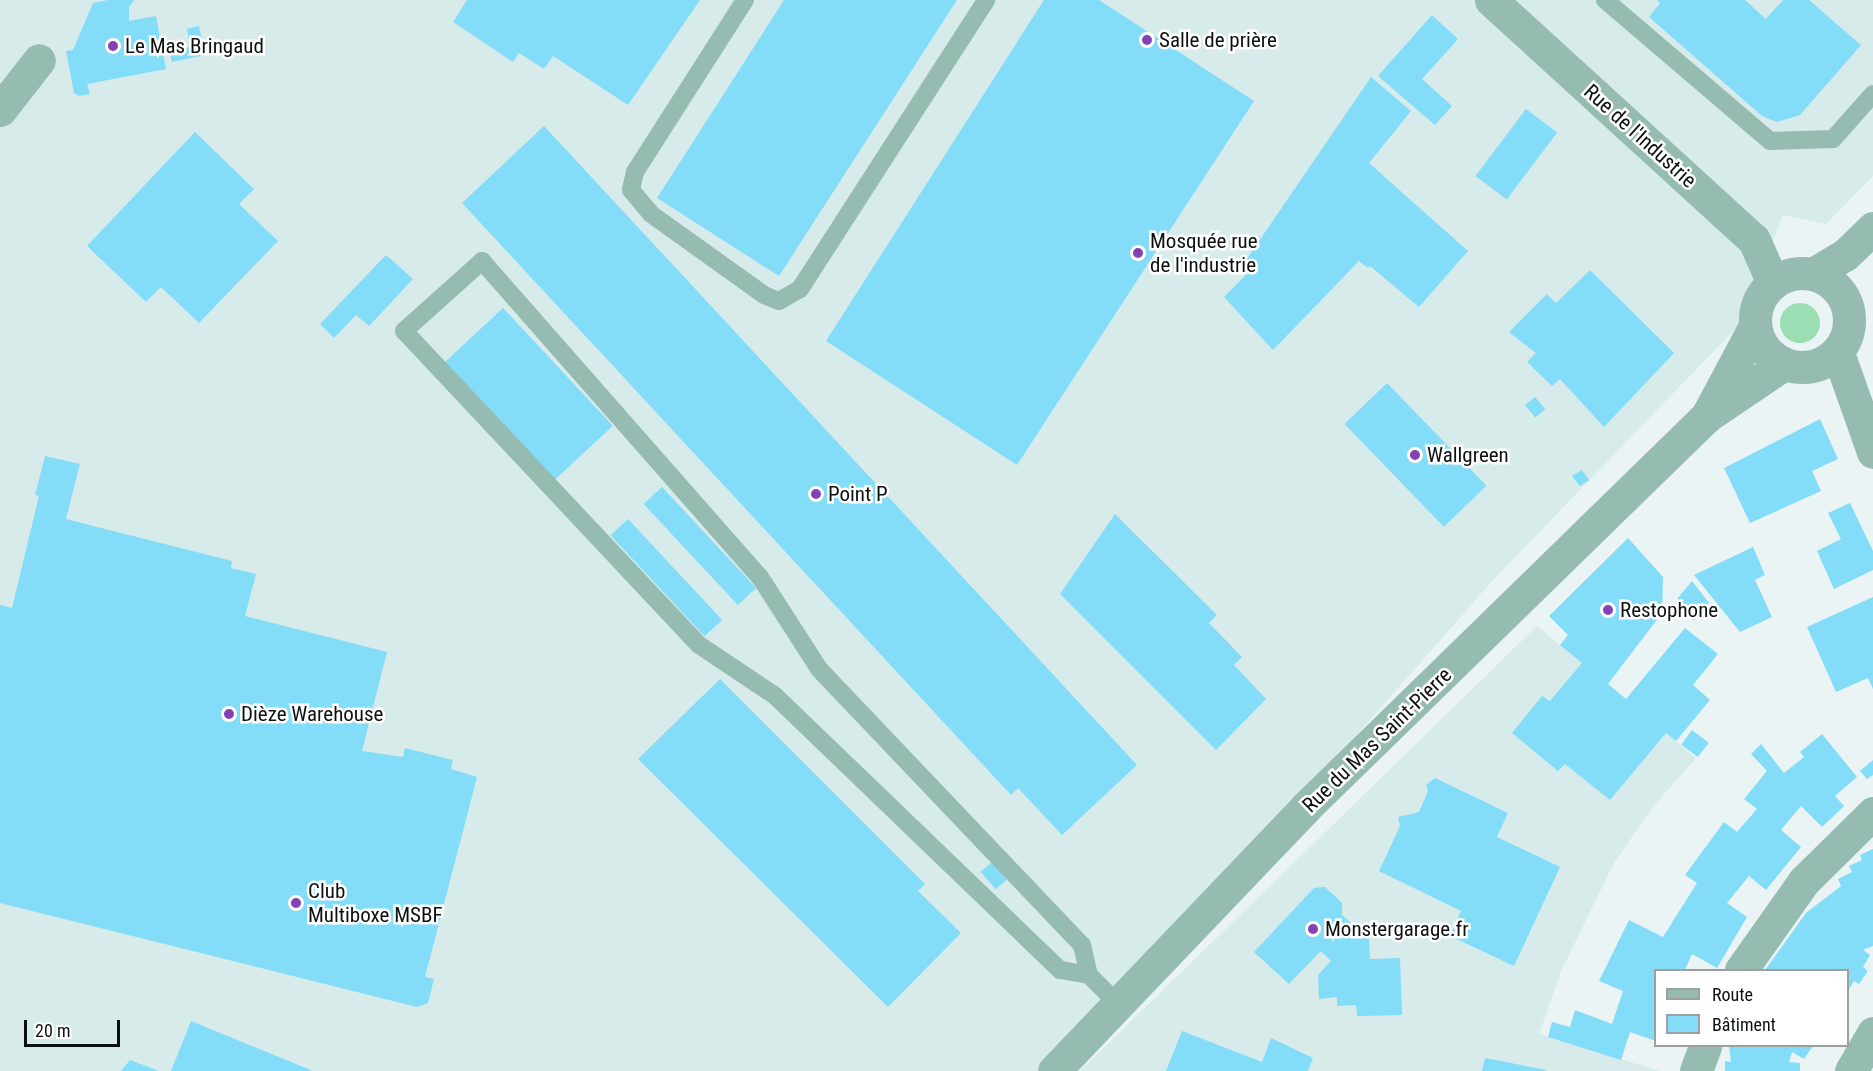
<!DOCTYPE html>
<html>
<head>
<meta charset="utf-8">
<style>
	body { margin:0 }
	#map { position:relative; width:1873px; height:1071px; overflow:hidden; background:#eaf4f4; font-family:"Roboto Condensed",sans-serif }
	div>[style] { position:absolute }
	.built>* { inset:0; background:#d7ebeb }
	.green>* { inset:0; background:#9bdeb4 }
	.round { border-radius:50% }
	.building>* { inset:0; background:#83dcf8; transform-origin:0 0 }
	.lane>* { height:18px; margin:-9px; padding:0 9px; transform-origin:9px; border-radius:9px; background:#96bbb1 }
	.street>* { height:33px; margin:-16.5px; padding:0 16.5px; transform-origin:16.5px; border-radius:16.5px; background:#96bbb1 }
	.street>.ring { margin:-16.5px; padding:0; box-sizing:content-box; background:none; border:33px solid #96bbb1; border-radius:50% }
	.dots>* { width:16px; height:16px; translate:-50% -50%; box-sizing:border-box; border:3px solid #fff; border-radius:50% }
	span { translate:-50% -50%; white-space:nowrap; text-align:center; line-height:1.15; -webkit-text-stroke:5px #fff; paint-order:stroke }
	.poi-label { font-size:21px; color:#0c1010 }
	.left { translate:0 -50%; text-align:left }
	.street-label { font-size:21px; color:#0c1010 }
	.legend { position:absolute; left:1654px; top:969px; width:195px; height:78px; box-sizing:border-box; background:#fff; border:2px solid #9e9f9f; margin:0; padding:8px 10px; list-style:none; font-size:18px; color:#0c1010 }
	.legend li { display:flex; align-items:center; gap:12px; height:30px }
	.legend b { width:30px; border:2px solid #9e9f9f }
	.scale { position:absolute; left:24px; top:1020px; width:96px; height:27px; box-sizing:border-box; border:3px solid #0c1010; border-top:0; padding-left:8px; font-size:18px; line-height:21px; white-space:nowrap; color:#0c1010; -webkit-text-stroke:4px #fff; paint-order:stroke }
</style>
</head>
<body>
<div id="map">
	<div class="built">
		<div style="clip-path:polygon(0 0,1873px 0,1873px 176px,1826px 224px,1783px 215px,1743px 321px,1493px 580px,1061px 1071px,0 1071px)"></div>
		<div style="clip-path:polygon(1537px 626px,1696px 758px,1652px 808px,1614px 863px,1562px 969px,1539px 1034px,1660px 1071px,1080px 1071px)"></div>
	</div>
	<div class="green">
		<div class="round" style="left:1780px;top:303px;width:40px;height:40px"></div>
	</div>
	<div class="building">
		<div style="clip-path:polygon(108px 0,134px 0,129px 7px,129px 21px,156px 16px,166px 69px,87px 84px,90px 94px,79px 96px,74px 93px,66px 51px,73px 50px,93px 3px)"></div>
		<div style="clip-path:polygon(467px 0,700px 0,628px 105px,553px 56px,544px 69px,519px 53px,513px 62px,453px 22px)"></div>
		<div style="clip-path:polygon(784px 0,957px 0,779px 276px,657px 198px)"></div>
		<div style="clip-path:polygon(1044px 0,1099px 0,1254px 101px,1017px 465px,826px 341px)"></div>
		<div style="clip-path:polygon(1657px 0,1745px 0,1766px 19px,1783px 0,1809px 0,1861px 45px,1800px 115px,1777px 122px,1762px 116px,1649px 17px,1660px 3px)"></div>
		<div style="clip-path:polygon(1432px 15px,1458px 39px,1422px 79px,1452px 106px,1435px 125px,1378px 76px)"></div>
		<div style="clip-path:polygon(199px 26px,205px 55px,172px 62px,169px 51px,190px 47px,187px 29px)"></div>
		<div style="clip-path:polygon(1371px 77px,1411px 111px,1369px 163px,1468px 251px,1419px 307px,1370px 266px,1368px 268px,1359px 261px,1273px 350px,1224px 297px,1245px 276px,1240px 269px)"></div>
		<div style="left:1526px;top:109px;width:39px;height:84px;rotate:37deg"></div>
		<div style="clip-path:polygon(544px 126px,1137px 765px,1062px 835px,1018px 788px,1011px 795px,462px 203px)"></div>
		<div style="clip-path:polygon(195px 132px,254px 189px,239px 204px,278px 241px,199px 323px,161px 287px,146px 302px,87px 246px)"></div>
		<div style="clip-path:polygon(386px 255px,413px 279px,369px 326px,356px 315px,334px 338px,320px 324px)"></div>
		<div style="clip-path:polygon(1590px 270px,1674px 353px,1604px 427px,1560px 379px,1552px 386px,1527px 362px,1536px 353px,1509px 332px,1547px 294px,1556px 303px)"></div>
		<div style="left:503px;top:308px;width:161px;height:80px;rotate:47deg"></div>
		<div style="left:1387px;top:383px;width:143px;height:59px;rotate:46deg"></div>
		<div style="left:1535px;top:397px;width:16px;height:13px;rotate:50deg"></div>
		<div style="clip-path:polygon(1820px 419px,1838px 459px,1812px 471px,1821px 491px,1750px 523px,1724px 468px)"></div>
		<div style="clip-path:polygon(45px 456px,80px 464px,66px 519px,232px 561px,231px 568px,256px 574px,245px 616px,387px 652px,362px 751px,403px 757px,405px 748px,453px 760px,451px 769px,477px 777px,425px 977px,434px 979px,428px 1003px,417px 1007px,0 903px,0 605px,12px 608px,39px 496px,35px 495px)"></div>
		<div style="clip-path:polygon(1582px 470px,1589px 480px,1580px 486px,1572px 476px)"></div>
		<div style="left:662px;top:487px;width:138px;height:25px;rotate:47deg"></div>
		<div style="clip-path:polygon(1850px 503px,1873px 551px,1873px 570px,1834px 589px,1817px 551px,1841px 539px,1828px 513px)"></div>
		<div style="clip-path:polygon(1115px 514px,1217px 615px,1209px 623px,1242px 657px,1234px 665px,1266px 699px,1216px 750px,1060px 594px)"></div>
		<div style="left:628px;top:519px;width:138px;height:24px;rotate:47deg"></div>
		<div style="clip-path:polygon(1628px 538px,1663px 577px,1662px 613px,1608px 684px,1626px 699px,1685px 628px,1718px 654px,1693px 685px,1710px 700px,1676px 741px,1666px 733px,1610px 800px,1565px 764px,1558px 771px,1512px 733px,1542px 696px,1550px 701px,1582px 663px,1560px 645px,1568px 635px,1549px 616px)"></div>
		<div style="clip-path:polygon(1753px 547px,1765px 575px,1755px 580px,1772px 617px,1740px 632px,1694px 575px)"></div>
		<div style="clip-path:polygon(1692px 581px,1709px 603px,1694px 621px,1677px 599px)"></div>
		<div style="clip-path:polygon(1873px 597px,1873px 689px,1868px 678px,1836px 692px,1807px 627px)"></div>
		<div style="clip-path:polygon(720px 679px,925px 884px,918px 891px,961px 933px,888px 1007px,638px 759px)"></div>
		<div style="left:1692px;top:730px;width:21px;height:18px;rotate:37deg"></div>
		<div style="clip-path:polygon(1822px 734px,1857px 777px,1835px 796px,1844px 806px,1822px 827px,1801px 806px,1781px 830px,1801px 847px,1766px 890px,1749px 876px,1727px 903px,1747px 917px,1717px 968px,1692px 954px,1685px 970px,1656px 970px,1656px 1041px,1630px 1032px,1621px 1060px,1548px 1037px,1552px 1022px,1570px 1027px,1575px 1010px,1612px 1024px,1623px 991px,1599px 981px,1629px 920px,1663px 937px,1697px 883px,1685px 875px,1724px 822px,1737px 832px,1757px 809px,1744px 799px,1767px 771px,1751px 754px,1761px 744px,1784px 773px,1804px 757px,1800px 752px)"></div>
		<div style="clip-path:polygon(1873px 760px,1873px 775px,1867px 779px,1860px 771px)"></div>
		<div style="clip-path:polygon(1435px 778px,1508px 813px,1497px 837px,1560px 867px,1514px 966px,1450px 936px,1461px 911px,1379px 871px,1400px 826px,1398px 817px,1419px 812px,1428px 791px,1426px 785px)"></div>
		<div style="clip-path:polygon(1873px 849px,1873px 946px,1863px 950px,1870px 955px,1863px 967px,1868px 971px,1859px 984px,1854px 981px,1848px 991px,1848px 970px,1765px 970px,1806px 913px,1841px 886px,1838px 879px,1852px 872px,1849px 866px,1862px 860px,1860px 855px)"></div>
		<div style="left:992px;top:862px;width:23px;height:15px;rotate:49deg"></div>
		<div style="clip-path:polygon(1325px 887px,1342px 903px,1342px 915px,1369px 939px,1370px 959px,1400px 958px,1402px 1015px,1357px 1016px,1356px 1005px,1337px 1006px,1337px 997px,1319px 999px,1318px 975px,1331px 961px,1321px 951px,1289px 984px,1254px 952px,1314px 888px)"></div>
		<div style="clip-path:polygon(191px 1021px,313px 1071px,171px 1071px)"></div>
		<div style="clip-path:polygon(1182px 1031px,1262px 1062px,1271px 1038px,1313px 1058px,1308px 1071px,1166px 1071px)"></div>
		<div style="clip-path:polygon(1729px 1046px,1813px 1046px,1804px 1059px,1792px 1052px,1789px 1062px,1800px 1063px,1800px 1071px,1725px 1071px,1725px 1061px,1731px 1062px)"></div>
		<div style="clip-path:polygon(1485px 1058px,1546px 1070px,1546px 1071px,1482px 1071px)"></div>
		<div style="clip-path:polygon(130px 1060px,159px 1071px,121px 1071px)"></div>
	</div>
	<div class="lane">
		<div style="left:745px;top:0;width:204px;rotate:122.6deg"></div>
		<div style="left:635px;top:172px;width:18px;rotate:103deg"></div>
		<div style="left:631px;top:190px;width:31px;rotate:50deg"></div>
		<div style="left:651px;top:214px;width:139px;rotate:35.6deg"></div>
		<div style="left:764px;top:295px;width:16px;rotate:22deg"></div>
		<div style="left:779px;top:301px;width:24px;rotate:-30deg"></div>
		<div style="left:800px;top:289px;width:344px;rotate:-57.2deg"></div>
		<div style="left:1605px;top:0;width:217px;rotate:40.5deg"></div>
		<div style="left:1770px;top:141px;width:63px;rotate:-1.8deg"></div>
		<div style="left:1833px;top:139px;width:60px;rotate:-48.4deg"></div>
		<div style="left:1089px;top:975px;width:29px;rotate:-170deg"></div>
		<div style="left:1060px;top:970px;width:397px;rotate:-136.1deg"></div>
		<div style="left:774px;top:695px;width:90px;rotate:-146.3deg"></div>
		<div style="left:699px;top:645px;width:431px;rotate:-133.2deg"></div>
		<div style="left:404px;top:331px;width:105px;rotate:-41.9deg"></div>
		<div style="left:482px;top:261px;width:421px;rotate:48.7deg"></div>
		<div style="left:760px;top:577px;width:109px;rotate:57.3deg"></div>
		<div style="left:819px;top:669px;width:381px;rotate:46.4deg"></div>
		<div style="left:1082px;top:945px;width:31px;rotate:77deg"></div>
		<div style="left:1089px;top:975px;width:38px;rotate:45deg"></div>
	</div>
	<div class="street">
		<div style="left:1491px;top:0;width:356px;rotate:42.4deg"></div>
		<div style="left:1754px;top:240px;width:47px;rotate:66.2deg"></div>
		<div style="left:0;top:110px;width:63px;rotate:-52deg"></div>
		<div class="ring" style="left:1755px;top:273px;width:61px;height:61px"></div>
		<div style="left:1813px;top:274px;width:37px;rotate:-31deg"></div>
		<div style="left:1845px;top:255px;width:39px;rotate:-44deg"></div>
		<div style="left:1838px;top:353px;width:105px;rotate:70.5deg"></div>
		<div style="left:1708px;top:414px;width:100px;rotate:-61.9deg"></div>
		<div style="left:1741px;top:970px;width:109px;rotate:-54.7deg"></div>
		<div style="left:1804px;top:881px;width:97px;rotate:-44.6deg"></div>
		<div style="left:1054px;top:1071px;width:364px;rotate:-46.3deg"></div>
		<div style="left:1305px;top:808px;width:561px;rotate:-44.28deg"></div>
		<div style="left:1707px;top:416px;width:93px;rotate:-34deg"></div>
		<div style="left:1696px;top:1071px;width:27px;rotate:-70deg"></div>
		<div style="left:1851px;top:1071px;width:44px;rotate:-59.9deg"></div>
	</div>
	<div class="dots">
		<div style="left:1147px;top:40px;background:#8341b6"></div>
		<div style="left:113px;top:46px;background:#8341b6"></div>
		<div style="left:1138px;top:253px;background:#8341b6"></div>
		<div style="left:1415px;top:455px;background:#8341b6"></div>
		<div style="left:816px;top:494px;background:#8341b6"></div>
		<div style="left:1608px;top:610px;background:#8341b6"></div>
		<div style="left:229px;top:714px;background:#8341b6"></div>
		<div style="left:296px;top:903px;background:#8341b6"></div>
		<div style="left:1313px;top:929px;background:#8341b6"></div>
	</div>
	<div class="poi-label">
		<span class="left" style="left:1159px;top:40px">Salle de prière</span>
		<span class="left" style="left:125px;top:46px">Le Mas Bringaud</span>
		<span class="left" style="left:1150px;top:253px">Mosquée rue<br>de l'industrie</span>
		<span class="left" style="left:1427px;top:455px">Wallgreen</span>
		<span class="left" style="left:828px;top:494px">Point P</span>
		<span class="left" style="left:1620px;top:610px">Restophone</span>
		<span class="left" style="left:241px;top:714px">Dièze Warehouse</span>
		<span class="left" style="left:308px;top:903px">Club<br>Multiboxe MSBF</span>
		<span class="left" style="left:1325px;top:929px">Monstergarage.fr</span>
	</div>
	<div class="street-label">
		<span style="left:1640px;top:136px;rotate:42deg">Rue de l'Industrie</span>
		<span style="left:1377px;top:740px;rotate:-44deg">Rue du Mas Saint-Pierre</span>
	</div>
	<ul class="legend">
	<li><b style="height:8px;background:#96bbb1"></b>Route</li>
	<li><b style="height:16px;background:#83dcf8"></b>Bâtiment</li>
	</ul>
	<div class="scale">20 m</div>
</div>
</body>
</html>
